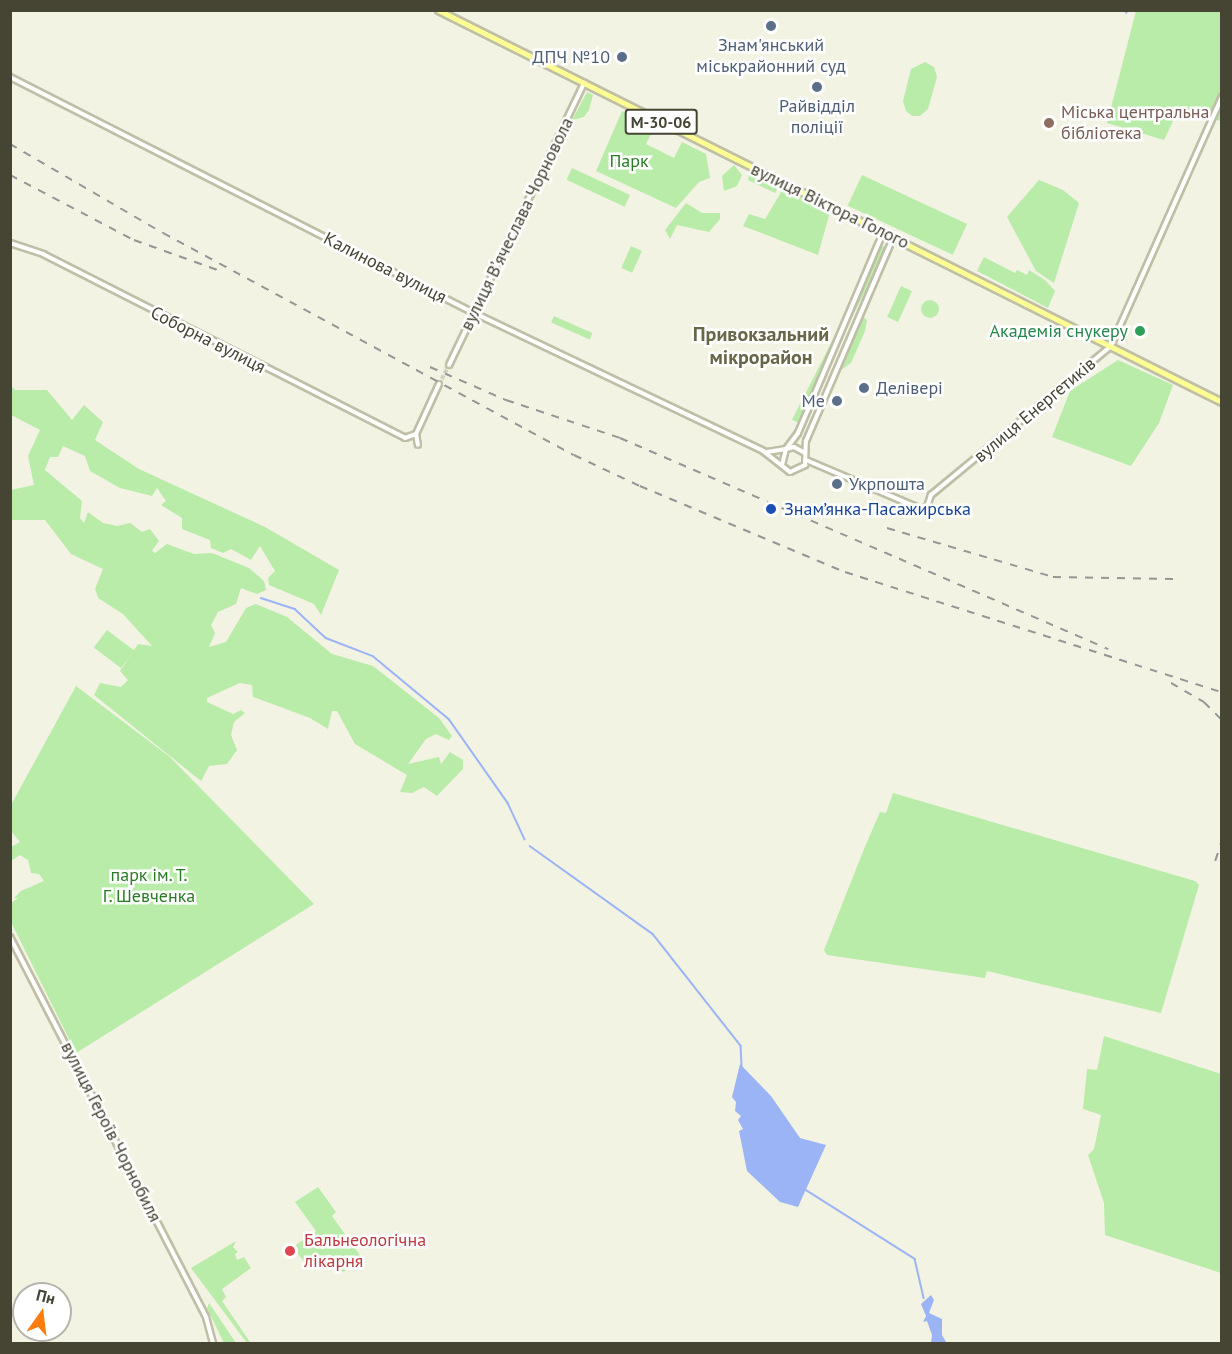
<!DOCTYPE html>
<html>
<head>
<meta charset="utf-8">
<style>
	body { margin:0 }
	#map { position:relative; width:1232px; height:1354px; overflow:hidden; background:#f3f3e4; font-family:"PT Sans",sans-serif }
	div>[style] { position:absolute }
	.green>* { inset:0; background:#b9eba9; transform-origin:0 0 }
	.round { border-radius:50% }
	.water>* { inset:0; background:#9bb4f5 }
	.stream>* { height:1.5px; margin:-0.75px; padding:0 0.75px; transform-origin:0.75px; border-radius:0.75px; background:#9bb4f5 }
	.minor-tunnel>* { height:4px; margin-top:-2px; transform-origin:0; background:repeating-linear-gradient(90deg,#d0d0c1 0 4px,transparent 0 6px) }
	.roads { filter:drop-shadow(2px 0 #bfbea6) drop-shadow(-2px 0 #bfbea6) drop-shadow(0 2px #bfbea6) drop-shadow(0 -2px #bfbea6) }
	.minor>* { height:4px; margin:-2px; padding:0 2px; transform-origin:2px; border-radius:2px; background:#fff }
	.major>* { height:5px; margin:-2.5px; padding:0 2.5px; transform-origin:2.5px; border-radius:2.5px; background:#fcff91 }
	.rail>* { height:1.5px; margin-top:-0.75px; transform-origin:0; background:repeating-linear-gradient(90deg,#959595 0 8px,transparent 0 16px) }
	.dots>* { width:16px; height:16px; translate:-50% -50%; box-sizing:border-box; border:3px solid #fff; border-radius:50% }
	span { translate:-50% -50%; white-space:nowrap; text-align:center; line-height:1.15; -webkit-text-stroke:5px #fff; paint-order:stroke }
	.shield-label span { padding:2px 4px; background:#fff; border:2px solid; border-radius:4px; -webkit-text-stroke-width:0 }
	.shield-label { font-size:16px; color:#464433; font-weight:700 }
	.service-label { font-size:18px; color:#4e5e75 }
	.right { translate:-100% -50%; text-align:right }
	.left { translate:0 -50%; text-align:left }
	.education-label { font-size:18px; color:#785e54 }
	.park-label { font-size:18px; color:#297c23 }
	.street-label { font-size:18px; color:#464433 }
	.leisure-label { font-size:18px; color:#27864d }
	.transit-label { font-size:18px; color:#164399 }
	.health-label { font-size:18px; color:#be3a42 }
	.neighbourhood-label { font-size:20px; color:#69664a; font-weight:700 }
	.frame { position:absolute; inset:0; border:12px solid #464433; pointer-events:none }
	.north { position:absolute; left:12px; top:1282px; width:60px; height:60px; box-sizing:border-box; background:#fff; border:2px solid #b5b4ad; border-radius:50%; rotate:14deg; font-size:16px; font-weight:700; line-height:24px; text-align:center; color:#464433 }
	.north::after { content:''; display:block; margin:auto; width:21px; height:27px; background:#ff7d0f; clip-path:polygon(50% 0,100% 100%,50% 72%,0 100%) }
</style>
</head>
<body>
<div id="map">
	<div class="green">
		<div style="clip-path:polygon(1136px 11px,1221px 11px,1221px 121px,1178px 111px,1164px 140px,1107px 123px)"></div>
		<div style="clip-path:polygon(925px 62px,934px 67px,937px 77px,928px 109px,920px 116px,912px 116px,906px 111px,903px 101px,911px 69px)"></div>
		<div style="clip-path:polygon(587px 92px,593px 95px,589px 110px,584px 117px,572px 120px)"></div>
		<div style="clip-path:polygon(622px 111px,654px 128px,646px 144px,674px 158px,682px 142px,706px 154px,710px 178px,699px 182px,676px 208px,596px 171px)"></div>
		<div style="clip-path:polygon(734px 165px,742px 175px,737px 186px,724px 191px,722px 176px)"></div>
		<div style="left:572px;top:168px;width:64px;height:13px;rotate:25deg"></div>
		<div style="clip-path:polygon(749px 173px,779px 184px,778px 188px,775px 193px,748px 180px)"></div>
		<div style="left:862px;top:175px;width:116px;height:34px;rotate:25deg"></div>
		<div style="clip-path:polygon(1039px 180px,1063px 190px,1079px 203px,1054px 283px,1036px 271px,1007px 217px)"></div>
		<div style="clip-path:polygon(783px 189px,830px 212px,818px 255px,743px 226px,749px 214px,765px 219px)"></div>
		<div style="clip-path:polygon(686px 203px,702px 213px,720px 213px,720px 219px,709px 232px,677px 225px,670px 239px,665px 230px)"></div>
		<div style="left:881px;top:245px;width:7px;height:196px;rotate:27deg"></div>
		<div style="left:631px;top:246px;width:12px;height:24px;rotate:24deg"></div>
		<div style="clip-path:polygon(984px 257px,1015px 273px,1017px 270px,1027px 275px,1029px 270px,1045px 280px,1055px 291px,1048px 308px,977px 271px)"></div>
		<div style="left:901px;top:286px;width:12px;height:34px;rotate:24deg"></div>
		<div class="round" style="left:921px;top:300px;width:18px;height:18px"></div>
		<div style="left:554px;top:316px;width:42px;height:7px;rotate:24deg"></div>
		<div style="clip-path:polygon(862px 316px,867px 320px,865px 331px,851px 363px,841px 370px)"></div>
		<div style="clip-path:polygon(1118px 360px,1173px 385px,1159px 423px,1131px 466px,1052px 437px,1070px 391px)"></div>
		<div style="clip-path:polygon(11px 386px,15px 390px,47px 390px,72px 420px,84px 405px,103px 422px,95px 440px,139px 469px,265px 527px,339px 570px,321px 615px,314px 604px,269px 585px,268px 578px,275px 571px,260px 546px,251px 560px,231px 549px,223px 553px,211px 548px,210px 540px,182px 529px,182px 518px,161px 505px,166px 501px,157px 488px,152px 496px,120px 488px,90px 471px,85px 456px,63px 446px,58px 457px,50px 457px,45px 470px,82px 501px,80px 518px,84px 523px,88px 512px,103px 523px,117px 526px,130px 523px,142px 532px,150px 529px,159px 541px,152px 551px,155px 553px,167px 544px,194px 554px,212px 553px,249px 568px,264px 581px,266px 590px,257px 594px,241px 588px,236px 604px,218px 612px,211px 625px,215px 633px,209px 647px,226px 642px,246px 608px,256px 604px,287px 617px,332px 654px,373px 666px,439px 718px,452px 736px,449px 740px,436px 734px,426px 739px,408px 764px,439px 757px,441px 764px,450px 752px,463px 760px,463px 769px,437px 796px,424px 787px,412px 793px,400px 792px,407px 775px,355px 744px,337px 711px,332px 711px,328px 729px,310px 718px,253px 697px,252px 685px,240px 683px,207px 698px,207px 702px,233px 714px,241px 710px,245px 713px,234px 722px,231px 735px,237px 750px,227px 764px,209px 766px,201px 781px,94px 695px,100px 683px,121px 687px,128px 680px,120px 671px,138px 644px,152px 646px,123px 614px,98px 598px,95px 589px,103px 569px,71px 554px,45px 520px,11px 520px,11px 490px,34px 485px,28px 456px,40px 430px,11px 415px)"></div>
		<div style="left:107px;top:630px;width:34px;height:22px;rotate:37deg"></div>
		<div style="clip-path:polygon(76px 686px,170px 757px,314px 904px,76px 1053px,10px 920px,11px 903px,18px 898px,14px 898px,21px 891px,44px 881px,39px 874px,31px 873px,28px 860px,20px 855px,11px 861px,11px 847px,20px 842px,11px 831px,11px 805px)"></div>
		<div style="clip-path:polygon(893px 793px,1195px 881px,1199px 885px,1161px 1013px,987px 971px,985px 978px,827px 955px,824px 950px,864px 849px,880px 812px,886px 813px)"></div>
		<div style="clip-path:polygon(1104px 1036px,1221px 1074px,1221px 1273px,1105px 1235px,1104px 1203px,1088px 1155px,1094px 1149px,1101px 1115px,1083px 1109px,1087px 1069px,1097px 1070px)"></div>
		<div style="clip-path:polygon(318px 1187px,336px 1212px,332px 1216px,362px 1258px,343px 1272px,329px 1254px,309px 1269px,293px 1247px,316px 1231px,295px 1202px)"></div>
		<div style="clip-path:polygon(236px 1241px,233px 1247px,238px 1252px,235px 1254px,237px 1260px,244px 1257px,251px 1268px,222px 1289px,226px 1297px,222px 1301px,250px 1342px,247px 1343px,191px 1268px)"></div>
		<div style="clip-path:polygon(209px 1303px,236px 1343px,224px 1343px,207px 1308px)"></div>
	</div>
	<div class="water">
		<div style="clip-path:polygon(740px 1064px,771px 1096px,800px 1138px,826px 1145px,798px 1207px,780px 1202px,747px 1171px,739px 1131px,743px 1129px,738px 1120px,741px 1116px,735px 1111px,736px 1102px,732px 1097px)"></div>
		<div style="clip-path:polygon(931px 1295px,934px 1300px,929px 1313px,942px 1319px,942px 1335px,946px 1342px,954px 1343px,931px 1343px,932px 1335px,927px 1321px,923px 1322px,926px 1316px,921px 1304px)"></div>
	</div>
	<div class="stream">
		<div style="left:1126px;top:13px;width:4px;rotate:-56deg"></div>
		<div style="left:261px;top:598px;width:36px;rotate:18deg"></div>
		<div style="left:295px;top:609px;width:42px;rotate:43.1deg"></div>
		<div style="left:326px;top:638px;width:50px;rotate:21deg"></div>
		<div style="left:373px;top:656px;width:99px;rotate:39.7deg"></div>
		<div style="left:449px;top:719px;width:103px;rotate:54.9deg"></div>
		<div style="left:508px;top:803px;width:40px;rotate:65deg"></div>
		<div style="left:530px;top:846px;width:151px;rotate:35.6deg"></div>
		<div style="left:653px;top:934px;width:142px;rotate:51.8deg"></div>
		<div style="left:741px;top:1046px;width:20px;rotate:87deg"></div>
		<div style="left:806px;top:1190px;width:129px;rotate:32.3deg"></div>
		<div style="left:915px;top:1259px;width:40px;rotate:77deg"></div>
	</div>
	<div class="minor-tunnel">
		<div style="left:439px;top:384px;width:21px;rotate:-62deg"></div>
	</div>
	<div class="roads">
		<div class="minor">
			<div style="left:10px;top:77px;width:516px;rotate:26.96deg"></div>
			<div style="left:470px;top:311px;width:325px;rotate:25.5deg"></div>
			<div style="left:763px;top:451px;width:34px;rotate:38deg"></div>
			<div style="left:790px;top:472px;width:17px;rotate:-25deg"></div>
			<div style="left:805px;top:465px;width:24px;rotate:-88deg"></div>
			<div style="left:806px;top:441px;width:221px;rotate:-66.8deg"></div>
			<div style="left:10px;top:243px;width:35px;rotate:18deg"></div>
			<div style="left:43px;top:254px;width:406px;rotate:26.9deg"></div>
			<div style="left:405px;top:438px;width:12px;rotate:-20deg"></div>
			<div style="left:416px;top:434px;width:55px;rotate:-65.3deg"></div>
			<div style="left:449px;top:365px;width:313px;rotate:-64.4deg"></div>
			<div style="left:416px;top:434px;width:11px;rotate:80deg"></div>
			<div style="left:767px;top:452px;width:19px;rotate:-9deg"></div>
			<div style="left:786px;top:449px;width:20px;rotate:-53deg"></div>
			<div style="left:798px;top:433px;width:217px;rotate:-67deg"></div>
			<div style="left:806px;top:460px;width:123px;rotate:23deg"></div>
			<div style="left:919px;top:508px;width:8px;rotate:-7deg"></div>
			<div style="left:927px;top:507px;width:13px;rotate:-72deg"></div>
			<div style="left:931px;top:495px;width:234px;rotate:-39.6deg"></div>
			<div style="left:1111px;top:346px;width:273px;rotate:-66deg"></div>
			<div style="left:782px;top:465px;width:16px;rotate:-76deg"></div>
			<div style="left:786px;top:449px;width:8px;rotate:-14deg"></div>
			<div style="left:794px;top:447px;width:10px;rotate:29deg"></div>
			<div style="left:10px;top:937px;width:428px;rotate:62.7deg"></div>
			<div style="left:206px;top:1317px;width:28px;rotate:75deg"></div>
		</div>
		<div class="major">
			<div style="left:438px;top:10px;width:877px;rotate:26.57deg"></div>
		</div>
	</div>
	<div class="rail">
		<div style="left:10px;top:144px;width:177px;rotate:30.2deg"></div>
		<div style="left:163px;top:233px;width:467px;rotate:28.4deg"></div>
		<div style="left:574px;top:455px;width:73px;rotate:25.2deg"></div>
		<div style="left:640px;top:486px;width:222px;rotate:22.8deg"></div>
		<div style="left:845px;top:572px;width:396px;rotate:17.7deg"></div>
		<div style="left:10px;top:175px;width:140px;rotate:27.7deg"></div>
		<div style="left:134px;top:240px;width:91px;rotate:19.8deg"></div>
		<div style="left:430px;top:367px;width:83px;rotate:23.5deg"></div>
		<div style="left:506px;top:400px;width:120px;rotate:18.4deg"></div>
		<div style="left:620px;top:438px;width:532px;rotate:23.38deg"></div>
		<div style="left:887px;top:528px;width:173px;rotate:16.4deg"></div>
		<div style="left:1053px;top:577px;width:120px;rotate:1deg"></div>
		<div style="left:1171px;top:683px;width:38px;rotate:30deg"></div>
		<div style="left:1204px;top:702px;width:25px;rotate:45deg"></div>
		<div style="left:1215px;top:861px;width:23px;rotate:-72deg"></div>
	</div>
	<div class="dots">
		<div style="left:771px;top:26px;background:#5c6f8a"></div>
		<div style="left:622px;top:57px;background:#5c6f8a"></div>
		<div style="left:817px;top:87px;background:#5c6f8a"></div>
		<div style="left:1049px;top:123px;background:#8d6e63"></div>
		<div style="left:1140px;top:331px;background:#2e9e5b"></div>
		<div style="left:864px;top:388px;background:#5c6f8a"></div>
		<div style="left:837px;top:401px;background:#5c6f8a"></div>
		<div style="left:837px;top:484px;background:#5c6f8a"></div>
		<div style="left:771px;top:509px;background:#1a4fb4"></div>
		<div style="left:290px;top:1251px;background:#e0444e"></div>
	</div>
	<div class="shield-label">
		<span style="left:661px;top:122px">М-30-06</span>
	</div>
	<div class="service-label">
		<span style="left:771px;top:56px">Знам'янський<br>міськрайонний суд</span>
		<span class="right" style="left:610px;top:57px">ДПЧ №10</span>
		<span style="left:817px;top:117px">Райвідділ<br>поліції</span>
		<span class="left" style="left:876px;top:388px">Делівері</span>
		<span class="right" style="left:825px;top:401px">Me</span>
		<span class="left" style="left:849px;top:484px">Укрпошта</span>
	</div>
	<div class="education-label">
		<span class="left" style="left:1061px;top:123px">Міська центральна<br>бібліотека</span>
	</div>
	<div class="park-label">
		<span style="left:629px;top:161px">Парк</span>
		<span style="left:149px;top:886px">парк ім. Т.<br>Г. Шевченка</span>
	</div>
	<div class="street-label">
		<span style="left:830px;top:206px;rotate:26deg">вулиця Віктора Голого</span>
		<span style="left:517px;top:224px;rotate:-64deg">вулиця Вʼячеслава Чорновола</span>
		<span style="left:385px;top:268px;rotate:27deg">Калинова вулиця</span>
		<span style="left:208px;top:340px;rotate:27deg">Соборна вулиця</span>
		<span style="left:1035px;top:410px;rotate:-40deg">вулиця Енергетиків</span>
		<span style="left:111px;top:1132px;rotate:63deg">вулиця Героїв Чорнобиля</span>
	</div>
	<div class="leisure-label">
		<span class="right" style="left:1128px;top:331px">Академія снукеру</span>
	</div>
	<div class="transit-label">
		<span class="left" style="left:784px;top:509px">Знам’янка-Пасажирська</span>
	</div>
	<div class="health-label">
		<span class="left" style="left:304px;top:1251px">Бальнеологічна<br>лікарня</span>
	</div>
	<div class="neighbourhood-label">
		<span style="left:761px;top:346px">Привокзальний<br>мікрорайон</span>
	</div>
	<div class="frame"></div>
	<div class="north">Пн</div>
</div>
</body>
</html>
